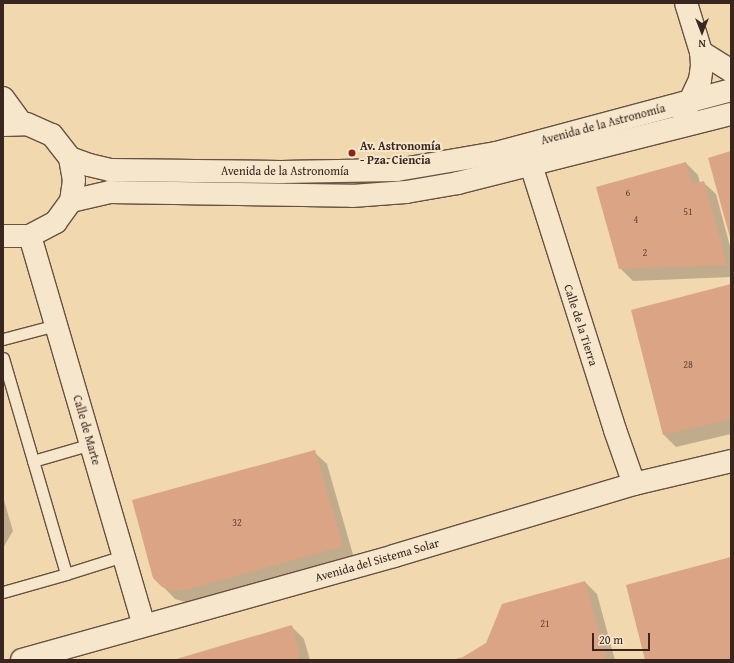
<!DOCTYPE html>
<html>
<head>
<meta charset="utf-8">
<style>
	body { margin:0 }
	#map { position:relative; width:734px; height:663px; overflow:hidden; background:#f1d8af; font-family:"Gentium Book Plus",serif }
	div>[style] { position:absolute }
	.shadow>* { inset:0; background:#0003 }
	.building>* { inset:0; background:#daa485 }
	.roads { filter:drop-shadow(1px 0 #675243) drop-shadow(-1px 0 #675243) drop-shadow(0 1px #675243) drop-shadow(0 -1px #675243) }
	.lane>* { height:11px; margin:-5.5px; padding:0 5.5px; transform-origin:5.5px; border-radius:5.5px; background:#f6e6cb }
	.street>* { height:22px; margin:-11px; padding:0 11px; transform-origin:11px; border-radius:11px; background:#f6e6cb }
	.secondary>* { height:22px; margin:-11px; padding:0 11px; transform-origin:11px; border-radius:11px; background:#f6e6cb }
	.dots>* { width:11px; height:11px; translate:-50% -50%; box-sizing:border-box; border:2px solid #f6e6cb; border-radius:50% }
	span { translate:-50% -50%; white-space:nowrap; text-align:center; line-height:1.15; -webkit-text-stroke:4px #f6e6cb; paint-order:stroke }
	.number-label { font-size:10px; color:#614638 }
	.number-label span { -webkit-text-stroke-width:0 }
	.street-label { font-size:12px; color:#39261f }
	.poi-label { font-size:12px; color:#39261f; font-weight:700 }
	.left { translate:0 -50%; text-align:left }
	.frame { position:absolute; inset:0; border:4px solid #39261f; pointer-events:none }
	.north { position:absolute; left:682px; top:12px; width:40px; height:40px; -webkit-text-stroke:3px #f6e6cb; paint-order:stroke; rotate:180deg; font-size:11px; font-weight:700; line-height:16px; text-align:center; color:#39261f }
	.north::after { content:''; display:block; margin:auto; width:14px; height:18px; background:#39261f; clip-path:polygon(50% 0,100% 100%,50% 72%,0 100%) }
	.scale { position:absolute; left:592px; top:633px; width:58px; height:18px; box-sizing:border-box; border:2px solid #39261f; border-top:0; padding-left:5px; font-size:12px; line-height:14px; white-space:nowrap; color:#39261f; -webkit-text-stroke:3px #f6e6cb; paint-order:stroke }
</style>
</head>
<body>
<div id="map">
	<div class="shadow">
		<div style="clip-path:polygon(686px 163px,698px 175px,700px 183px,703px 182px,716px 194px,731px 250px,731px 277px,633px 281px,620px 268px)"></div>
		<div style="clip-path:polygon(731px 286px,731px 434px,676px 447px,664px 435px,632px 310px)"></div>
		<div style="clip-path:polygon(314px 452px,327px 464px,354px 558px,189px 603px,175px 599px,154px 577px)"></div>
		<div style="clip-path:polygon(3px 497px,13px 531px,3px 548px)"></div>
		<div style="clip-path:polygon(585px 582px,597px 594px,615px 660px,454px 660px,463px 658px)"></div>
		<div style="clip-path:polygon(292px 627px,304px 639px,310px 660px,175px 660px)"></div>
	</div>
	<div class="building">
		<div style="clip-path:polygon(731px 151px,731px 241px,708px 158px)"></div>
		<div style="clip-path:polygon(686px 162px,692px 184px,704px 181px,727px 265px,619px 269px,596px 187px)"></div>
		<div style="clip-path:polygon(731px 284px,731px 419px,663px 435px,631px 310px)"></div>
		<div style="clip-path:polygon(315px 450px,343px 546px,182px 591px,169px 590px,162px 587px,153px 578px,132px 500px)"></div>
		<div style="clip-path:polygon(731px 557px,731px 660px,645px 660px,626px 585px)"></div>
		<div style="clip-path:polygon(585px 581px,607px 660px,452px 660px,463px 657px,486px 643px,502px 604px)"></div>
		<div style="clip-path:polygon(292px 625px,300px 654px,297px 660px,173px 660px)"></div>
	</div>
	<div class="roads">
		<div class="lane">
			<div style="left:3px;top:339px;width:55px;rotate:-14.8deg"></div>
			<div style="left:3px;top:358px;width:225px;rotate:73.7deg"></div>
			<div style="left:66px;top:574px;width:60px;rotate:-17.5deg"></div>
			<div style="left:33px;top:461px;width:60px;rotate:-16.3deg"></div>
			<div style="left:3px;top:592px;width:66px;rotate:-15.9deg"></div>
		</div>
		<div class="street">
			<div style="left:701px;top:52px;width:36px;rotate:32deg"></div>
			<div style="left:3px;top:98px;width:31px;rotate:54deg"></div>
			<div style="left:684px;top:114px;width:38px;rotate:-65deg"></div>
			<div style="left:700px;top:80px;width:15px;rotate:-82deg"></div>
			<div style="left:702px;top:65px;width:13px;rotate:-94deg"></div>
			<div style="left:701px;top:52px;width:51px;rotate:-107deg"></div>
			<div style="left:515px;top:155px;width:8px;rotate:14deg"></div>
			<div style="left:523px;top:157px;width:11px;rotate:45deg"></div>
			<div style="left:531px;top:165px;width:278px;rotate:72.4deg"></div>
			<div style="left:615px;top:430px;width:57px;rotate:70.6deg"></div>
			<div style="left:30px;top:236px;width:405px;rotate:73.7deg"></div>
			<div style="left:22px;top:660px;width:386px;rotate:-15.6deg"></div>
			<div style="left:394px;top:556px;width:251px;rotate:-16.7deg"></div>
			<div style="left:634px;top:484px;width:100px;rotate:-13.3deg"></div>
		</div>
		<div class="secondary">
			<div style="left:3px;top:125px;width:24px;rotate:-2deg"></div>
			<div style="left:27px;top:124px;width:27px;rotate:24deg"></div>
			<div style="left:52px;top:135px;width:29px;rotate:52deg"></div>
			<div style="left:70px;top:158px;width:22px;rotate:80deg"></div>
			<div style="left:74px;top:180px;width:21px;rotate:98deg"></div>
			<div style="left:71px;top:201px;width:26px;rotate:126deg"></div>
			<div style="left:56px;top:222px;width:30px;rotate:152deg"></div>
			<div style="left:30px;top:236px;width:27px;rotate:180deg"></div>
			<div style="left:70px;top:158px;width:20px;rotate:20deg"></div>
			<div style="left:89px;top:165px;width:22px;rotate:13deg"></div>
			<div style="left:110px;top:170px;width:171px;rotate:0.7deg"></div>
			<div style="left:281px;top:172px;width:116px;rotate:-1deg"></div>
			<div style="left:397px;top:170px;width:100px;rotate:-9.7deg"></div>
			<div style="left:496px;top:153px;width:243px;rotate:-15deg"></div>
			<div style="left:71px;top:201px;width:40px;rotate:-13deg"></div>
			<div style="left:110px;top:192px;width:242px;rotate:0.9deg"></div>
			<div style="left:352px;top:196px;width:54px;rotate:-4.2deg"></div>
			<div style="left:406px;top:192px;width:53px;rotate:-9.8deg"></div>
			<div style="left:458px;top:183px;width:282px;rotate:-14.2deg"></div>
		</div>
	</div>
	<div class="dots">
		<div style="left:352px;top:153px;background:#8f2418"></div>
	</div>
	<div class="number-label">
		<span style="left:628px;top:193px">6</span>
		<span style="left:688px;top:212px">51</span>
		<span style="left:636px;top:220px">4</span>
		<span style="left:645px;top:253px">2</span>
		<span style="left:688px;top:365px">28</span>
		<span style="left:237px;top:523px">32</span>
		<span style="left:545px;top:624px">21</span>
	</div>
	<div class="street-label">
		<span style="left:603px;top:124px;rotate:-15deg">Avenida de la Astronomía</span>
		<span style="left:285px;top:171px">Avenida de la Astronomía</span>
		<span style="left:581px;top:325px;rotate:72deg">Calle de la Tierra</span>
		<span style="left:87px;top:430px;rotate:74deg">Calle de Marte</span>
		<span style="left:377px;top:560px;rotate:-16deg">Avenida del Sistema Solar</span>
	</div>
	<div class="poi-label">
		<span class="left" style="left:360px;top:153px">Av. Astronomía<br>- Pza. Ciencia</span>
	</div>
	<div class="frame"></div>
	<div class="north">N</div>
	<div class="scale">20 m</div>
</div>
</body>
</html>
